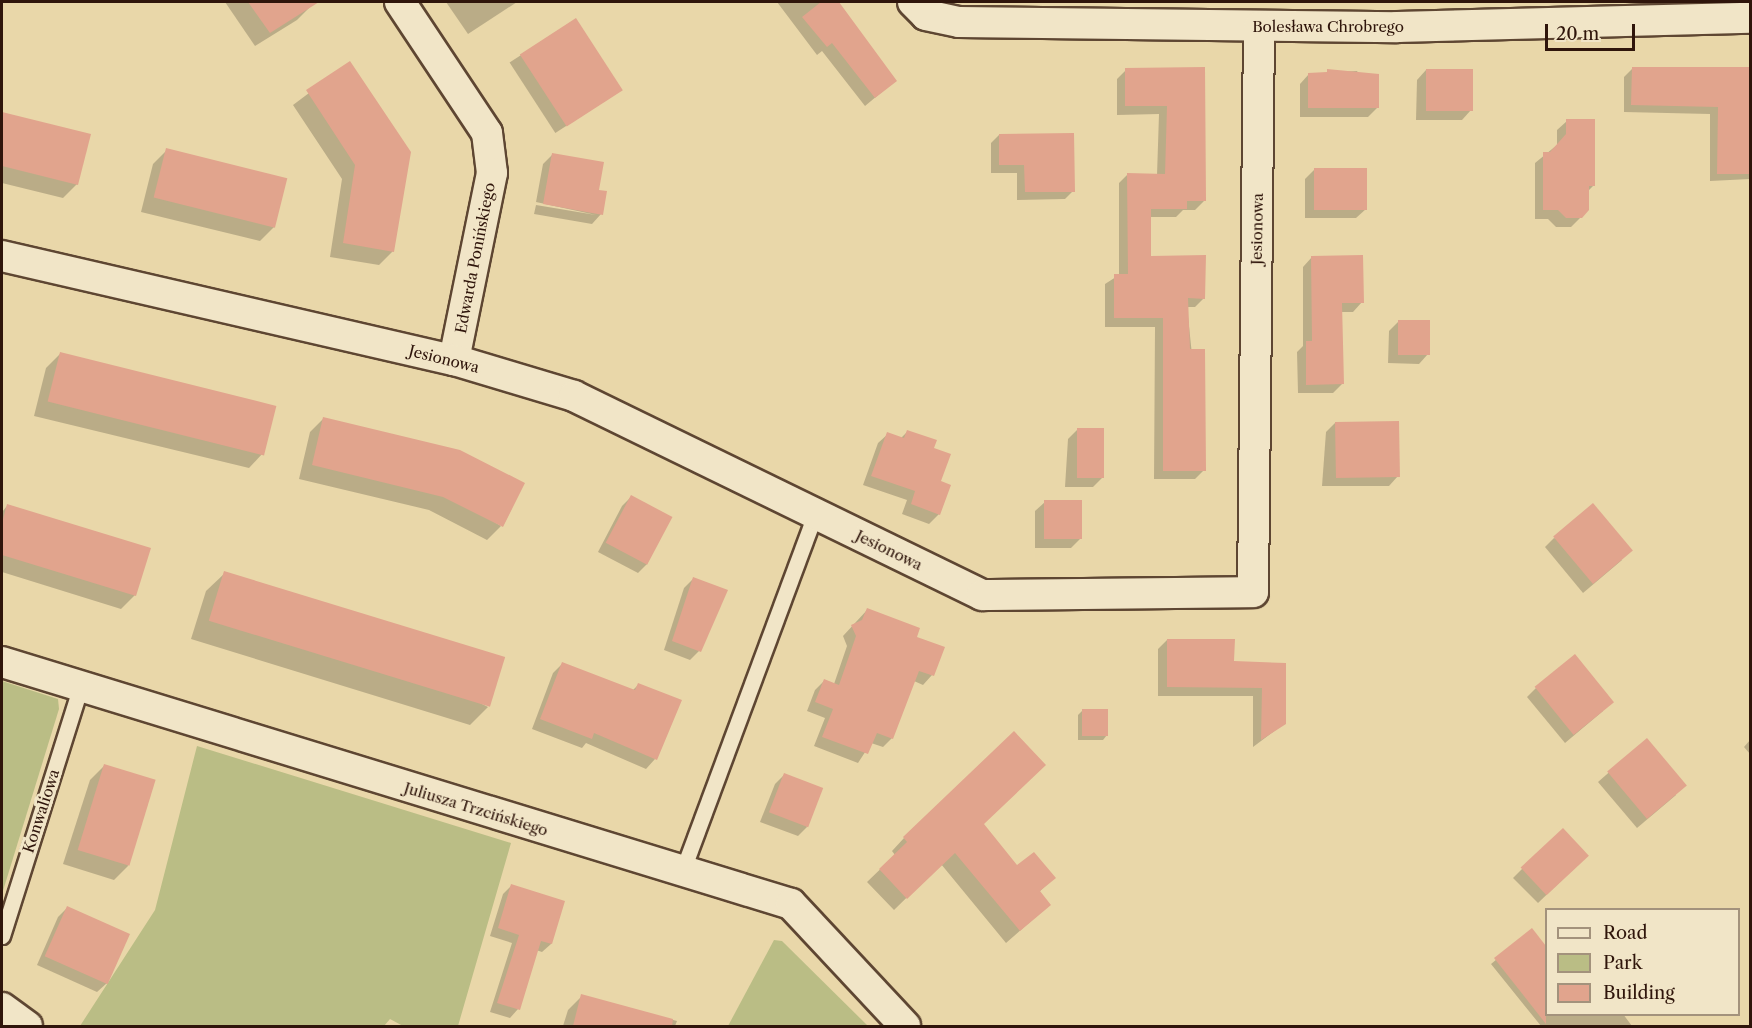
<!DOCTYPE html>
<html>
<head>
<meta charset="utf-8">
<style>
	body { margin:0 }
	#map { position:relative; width:1752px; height:1028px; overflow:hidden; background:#e9d7a9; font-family:"Libre Caslon Text",serif }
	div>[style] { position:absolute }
	.green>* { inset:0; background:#babd85 }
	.shadow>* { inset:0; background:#0003; transform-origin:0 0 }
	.building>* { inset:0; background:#e1a48d; transform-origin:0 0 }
	.roads { filter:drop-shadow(2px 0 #5e4632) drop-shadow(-2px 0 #5e4632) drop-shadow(0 2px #5e4632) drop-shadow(0 -2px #5e4632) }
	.lane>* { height:15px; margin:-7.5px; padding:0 7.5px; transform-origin:7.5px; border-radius:7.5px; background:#f1e5c7 }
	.street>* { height:30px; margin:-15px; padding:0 15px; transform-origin:15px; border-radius:15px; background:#f1e5c7 }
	span { translate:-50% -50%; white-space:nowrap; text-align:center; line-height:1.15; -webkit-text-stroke:6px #f1e5c7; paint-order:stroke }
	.street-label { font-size:15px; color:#2f150b }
	.frame { position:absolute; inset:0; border:3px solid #2f150b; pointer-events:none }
	.legend { position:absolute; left:1545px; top:908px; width:195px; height:108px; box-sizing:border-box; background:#f1e5c7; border:2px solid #a3927c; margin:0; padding:8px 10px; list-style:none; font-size:18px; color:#2f150b }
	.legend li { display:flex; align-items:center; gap:12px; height:30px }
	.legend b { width:30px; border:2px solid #a3927c }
	.scale { position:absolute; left:1545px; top:24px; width:90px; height:27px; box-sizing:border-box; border:3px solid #2f150b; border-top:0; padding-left:8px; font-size:18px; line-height:21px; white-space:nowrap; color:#2f150b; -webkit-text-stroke:4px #f1e5c7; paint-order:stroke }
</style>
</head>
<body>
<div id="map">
	<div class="green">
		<div style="clip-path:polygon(2px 681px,58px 699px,59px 709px,2px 894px)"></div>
		<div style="clip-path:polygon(197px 746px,511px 843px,458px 1026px,403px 1026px,390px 1019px,384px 1026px,80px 1026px,155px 910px)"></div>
		<div style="clip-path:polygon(774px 940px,782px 941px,868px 1026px,728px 1026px)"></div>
	</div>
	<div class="shadow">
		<div style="clip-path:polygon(225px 2px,308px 2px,311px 6px,297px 20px,255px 46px)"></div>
		<div style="clip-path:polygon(446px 2px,517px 2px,468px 34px)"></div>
		<div style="clip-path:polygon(777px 2px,837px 2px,895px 81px,865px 106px,822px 51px,817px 55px)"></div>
		<div style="left:575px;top:20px;width:84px;height:78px;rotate:57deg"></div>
		<div style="clip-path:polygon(349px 63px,393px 251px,379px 265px,330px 257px,342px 179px,293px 105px)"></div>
		<div style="clip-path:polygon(1203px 69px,1204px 201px,1195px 210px,1183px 210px,1176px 217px,1150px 217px,1150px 257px,1204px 298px,1195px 307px,1187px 307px,1204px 470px,1195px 479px,1154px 479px,1155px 327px,1105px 327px,1105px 284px,1119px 275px,1119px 183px,1128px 174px,1157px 175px,1159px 114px,1117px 115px,1117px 79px,1126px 70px)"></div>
		<div style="clip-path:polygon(1632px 69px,1750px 69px,1750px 179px,1710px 181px,1710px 114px,1624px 112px,1624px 77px)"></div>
		<div style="clip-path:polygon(1426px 70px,1471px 110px,1462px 120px,1416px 120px,1417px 80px)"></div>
		<div style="clip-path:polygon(1357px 71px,1377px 108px,1368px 117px,1300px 117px,1300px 84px,1309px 74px)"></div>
		<div style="clip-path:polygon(2px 114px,89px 135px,77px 184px,63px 198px,2px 183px)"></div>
		<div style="clip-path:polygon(1567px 121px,1593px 186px,1587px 192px,1581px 217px,1571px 227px,1556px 227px,1548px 219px,1535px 219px,1535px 163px,1557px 145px,1557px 130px)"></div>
		<div style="clip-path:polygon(999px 135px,1073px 191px,1065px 199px,1017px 200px,1017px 173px,991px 173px,991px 143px)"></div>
		<div style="clip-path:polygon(167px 150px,274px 227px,260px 241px,141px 212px,153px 164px)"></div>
		<div style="clip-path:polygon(552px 155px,597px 191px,601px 214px,592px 224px,534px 214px,536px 205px,596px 215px,536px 202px,543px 164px)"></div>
		<div style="clip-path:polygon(1315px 169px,1366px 209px,1356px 218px,1305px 218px,1305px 179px)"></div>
		<div style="clip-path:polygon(1312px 257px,1362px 302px,1353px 312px,1341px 312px,1342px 384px,1333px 393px,1298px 393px,1297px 352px,1303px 346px,1303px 267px)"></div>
		<div style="clip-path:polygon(1398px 322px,1428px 354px,1419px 364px,1388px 363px,1389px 331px)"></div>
		<div style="clip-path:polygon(60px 354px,263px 453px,249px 468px,34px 416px,46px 368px)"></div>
		<div style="clip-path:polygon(324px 418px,501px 526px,487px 540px,429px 510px,299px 479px,310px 432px)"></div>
		<div style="clip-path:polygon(1335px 423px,1398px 476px,1389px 486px,1322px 486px,1326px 432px)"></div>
		<div style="clip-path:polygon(1078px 429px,1102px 478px,1093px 487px,1065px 487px,1068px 439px)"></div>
		<div style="clip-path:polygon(907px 432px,932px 449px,939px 482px,939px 514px,929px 524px,902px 514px,907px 500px,863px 485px,878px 443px,888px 434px,901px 438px)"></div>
		<div style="clip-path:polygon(631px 497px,647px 564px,638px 573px,598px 552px,622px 506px)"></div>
		<div style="clip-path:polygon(1045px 502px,1081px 538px,1071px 548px,1035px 548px,1035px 511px)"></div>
		<div style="clip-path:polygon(7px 506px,135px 595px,121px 609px,2px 572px,2px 512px)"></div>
		<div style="clip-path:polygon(1554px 538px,1622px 560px,1583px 593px,1545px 547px)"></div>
		<div style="clip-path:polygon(225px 573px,488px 707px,470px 725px,191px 639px,206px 591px)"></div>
		<div style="clip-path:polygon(694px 578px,699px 651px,690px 660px,664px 650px,684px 588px)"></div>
		<div style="clip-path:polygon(868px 609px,915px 638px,932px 675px,923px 685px,914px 681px,892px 738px,883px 747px,871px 743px,858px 763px,814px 746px,825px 718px,807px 711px,815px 690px,824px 681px,834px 684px,847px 646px,843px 636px)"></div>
		<div style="clip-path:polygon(1167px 640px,1233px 662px,1285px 664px,1285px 723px,1253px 747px,1253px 696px,1158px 696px,1158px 649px)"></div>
		<div style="clip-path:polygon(562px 664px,633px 690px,639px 684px,655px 759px,646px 769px,586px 743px,582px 748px,532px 729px,553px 673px)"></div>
		<div style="clip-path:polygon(1536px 688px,1603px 711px,1565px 743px,1527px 697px)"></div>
		<div style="clip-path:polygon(1082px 711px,1107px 735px,1103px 740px,1078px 740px,1078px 715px)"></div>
		<div style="clip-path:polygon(1646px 740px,1676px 795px,1637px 828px,1598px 782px)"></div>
		<div style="clip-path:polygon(1750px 740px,1750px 754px,1744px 747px)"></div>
		<div style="clip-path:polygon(104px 766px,128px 866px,114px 880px,63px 864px,90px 780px)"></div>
		<div style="clip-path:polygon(784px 775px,807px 827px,798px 836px,760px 822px,775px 784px)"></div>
		<div style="clip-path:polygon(904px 838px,1054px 878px,1039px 892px,1049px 905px,1006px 943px,941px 864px,894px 910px,867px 882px,895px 855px,892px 851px)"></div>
		<div style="clip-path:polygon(1587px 856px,1538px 903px,1513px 878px,1522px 869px)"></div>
		<div style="clip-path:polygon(511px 886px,563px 902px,551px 944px,542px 952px,536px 950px,518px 1009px,510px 1018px,490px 1012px,512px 943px,490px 936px,503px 894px)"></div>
		<div style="clip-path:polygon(67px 908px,128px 935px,107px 983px,97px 992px,37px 965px,58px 917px)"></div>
		<div style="clip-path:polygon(1532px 930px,1546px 948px,1546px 1014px,1623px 1014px,1632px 1026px,1541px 1026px,1491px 964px)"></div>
		<div style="clip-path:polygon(582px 996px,677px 1021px,675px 1026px,563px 1026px,568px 1010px)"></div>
	</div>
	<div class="building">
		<div style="clip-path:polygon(248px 2px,319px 2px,270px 33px)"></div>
		<div style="clip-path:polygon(821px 2px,839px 2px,897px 81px,875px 98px,832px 43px,827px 47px,802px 17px)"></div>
		<div style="left:576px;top:18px;width:86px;height:67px;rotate:57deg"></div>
		<div style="clip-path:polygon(350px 61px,411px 152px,394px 252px,343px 243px,355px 165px,306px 90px)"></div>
		<div style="clip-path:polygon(1205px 67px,1206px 201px,1187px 201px,1187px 209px,1151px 209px,1151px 256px,1206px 255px,1205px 299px,1188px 298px,1190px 349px,1205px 349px,1206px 471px,1163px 471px,1163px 318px,1114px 318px,1114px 274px,1128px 274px,1127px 173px,1165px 174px,1167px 106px,1125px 106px,1125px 68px)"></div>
		<div style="clip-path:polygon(1632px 67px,1750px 67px,1750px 174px,1717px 174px,1718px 107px,1631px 105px)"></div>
		<div style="clip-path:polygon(1327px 69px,1379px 74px,1379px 108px,1308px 108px,1308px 73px,1327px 72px)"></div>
		<div style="left:1426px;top:69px;width:47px;height:42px"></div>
		<div style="clip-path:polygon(2px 112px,91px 134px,78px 185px,2px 166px)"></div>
		<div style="clip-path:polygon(1566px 119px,1595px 119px,1595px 186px,1589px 186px,1589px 210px,1582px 218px,1566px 218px,1558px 210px,1543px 210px,1543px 152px,1550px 152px,1566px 134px)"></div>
		<div style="clip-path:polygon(1074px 133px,1075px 192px,1025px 192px,1024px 165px,999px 165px,999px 134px)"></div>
		<div style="left:166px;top:148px;width:125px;height:51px;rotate:14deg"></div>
		<div style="clip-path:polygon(552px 153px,604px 162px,599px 190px,607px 191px,603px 215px,543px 204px)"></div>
		<div style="left:1314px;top:168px;width:53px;height:42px"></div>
		<div style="clip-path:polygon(1363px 255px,1364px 303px,1342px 303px,1344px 384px,1306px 385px,1306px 341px,1312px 341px,1311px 256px)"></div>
		<div style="left:1398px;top:320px;width:32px;height:35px"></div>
		<div style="left:60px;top:352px;width:223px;height:51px;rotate:14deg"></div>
		<div style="clip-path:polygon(323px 417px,460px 450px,525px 483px,503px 527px,443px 497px,312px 465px)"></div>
		<div style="left:1399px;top:421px;width:56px;height:64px;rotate:89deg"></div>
		<div style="left:1077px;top:428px;width:27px;height:50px"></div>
		<div style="clip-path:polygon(907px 430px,937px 440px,934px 448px,951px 454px,941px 481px,951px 485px,940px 515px,911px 504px,915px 491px,871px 476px,887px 432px,904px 438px)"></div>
		<div style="left:631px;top:495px;width:47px;height:54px;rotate:28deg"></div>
		<div style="left:1082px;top:500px;width:39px;height:38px;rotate:90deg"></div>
		<div style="left:1593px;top:503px;width:62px;height:52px;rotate:50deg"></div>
		<div style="clip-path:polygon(7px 504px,151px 548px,136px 596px,2px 555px,2px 523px)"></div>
		<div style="left:224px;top:571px;width:294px;height:52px;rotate:17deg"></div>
		<div style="clip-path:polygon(693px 577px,728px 590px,701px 652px,672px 641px)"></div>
		<div style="clip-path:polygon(867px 608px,920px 628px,917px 637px,945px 647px,934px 676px,919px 671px,893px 739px,877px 733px,868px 754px,822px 737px,833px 709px,815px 702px,824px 679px,839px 685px,856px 636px,851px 625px,862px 620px)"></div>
		<div style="clip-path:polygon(1167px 639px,1235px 639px,1234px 661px,1286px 663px,1286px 724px,1261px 740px,1262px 688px,1167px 687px)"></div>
		<div style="left:1575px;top:654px;width:62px;height:52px;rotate:51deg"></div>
		<div style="clip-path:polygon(562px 662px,635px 690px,638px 683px,682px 700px,657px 760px,594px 733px,592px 739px,540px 719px)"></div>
		<div style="left:1082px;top:709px;width:26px;height:27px"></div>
		<div style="clip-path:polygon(1014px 731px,1046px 765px,984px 824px,1017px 865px,1034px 852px,1056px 878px,1040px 891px,1051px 905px,1020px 931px,955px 853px,907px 899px,879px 869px,907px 842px,903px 837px)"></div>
		<div style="left:1647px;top:738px;width:62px;height:52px;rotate:50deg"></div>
		<div style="left:104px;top:764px;width:54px;height:90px;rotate:17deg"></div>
		<div style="left:784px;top:773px;width:42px;height:42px;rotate:21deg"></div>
		<div style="left:1563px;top:828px;width:38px;height:58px;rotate:47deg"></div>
		<div style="clip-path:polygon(511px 884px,565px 901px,552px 944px,541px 941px,520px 1010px,497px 1003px,519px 935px,498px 928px)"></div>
		<div style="left:67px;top:906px;width:69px;height:55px;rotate:24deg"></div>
		<div style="clip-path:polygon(1532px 928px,1546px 946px,1546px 1024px,1494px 958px)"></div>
		<div style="clip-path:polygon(581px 994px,673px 1019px,672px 1026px,573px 1026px)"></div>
	</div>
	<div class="roads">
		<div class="lane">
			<div style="left:682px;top:872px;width:382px;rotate:-69.6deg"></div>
			<div style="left:2px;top:936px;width:262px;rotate:-72.5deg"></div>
		</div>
		<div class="street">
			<div style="left:400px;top:2px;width:157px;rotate:56.4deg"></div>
			<div style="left:487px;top:133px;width:40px;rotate:82.9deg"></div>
			<div style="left:492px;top:173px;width:191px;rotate:101.5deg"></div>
			<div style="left:913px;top:2px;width:18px;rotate:45deg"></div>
			<div style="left:926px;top:15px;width:34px;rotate:12deg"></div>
			<div style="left:959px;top:22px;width:438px;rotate:0.7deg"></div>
			<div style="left:1397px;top:27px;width:353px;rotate:-1.5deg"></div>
			<div style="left:2px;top:256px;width:464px;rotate:13deg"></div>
			<div style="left:454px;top:360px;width:125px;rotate:16.7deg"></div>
			<div style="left:574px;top:396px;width:454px;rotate:26deg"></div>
			<div style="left:982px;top:595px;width:271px;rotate:-0.6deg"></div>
			<div style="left:1253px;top:592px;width:565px;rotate:-89.39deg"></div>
			<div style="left:2px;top:662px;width:825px;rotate:17.05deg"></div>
			<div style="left:791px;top:904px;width:167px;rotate:46.9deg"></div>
			<div style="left:2px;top:1008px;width:31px;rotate:36deg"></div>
		</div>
	</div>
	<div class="street-label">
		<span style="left:1328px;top:27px">Bolesława Chrobrego</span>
		<span style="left:1257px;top:229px;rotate:-89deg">Jesionowa</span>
		<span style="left:475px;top:258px;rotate:-79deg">Edwarda Ponińskiego</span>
		<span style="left:444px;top:359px;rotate:14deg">Jesionowa</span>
		<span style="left:889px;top:550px;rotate:26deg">Jesionowa</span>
		<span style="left:476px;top:809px;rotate:17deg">Juliusza Trzcińskiego</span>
		<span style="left:41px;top:811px;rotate:-72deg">Konwaliowa</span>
	</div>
	<div class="frame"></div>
	<ul class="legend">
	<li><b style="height:8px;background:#f1e5c7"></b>Road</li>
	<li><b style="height:16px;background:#babd85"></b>Park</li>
	<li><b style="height:16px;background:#e1a48d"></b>Building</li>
	</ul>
	<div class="scale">20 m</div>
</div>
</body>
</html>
